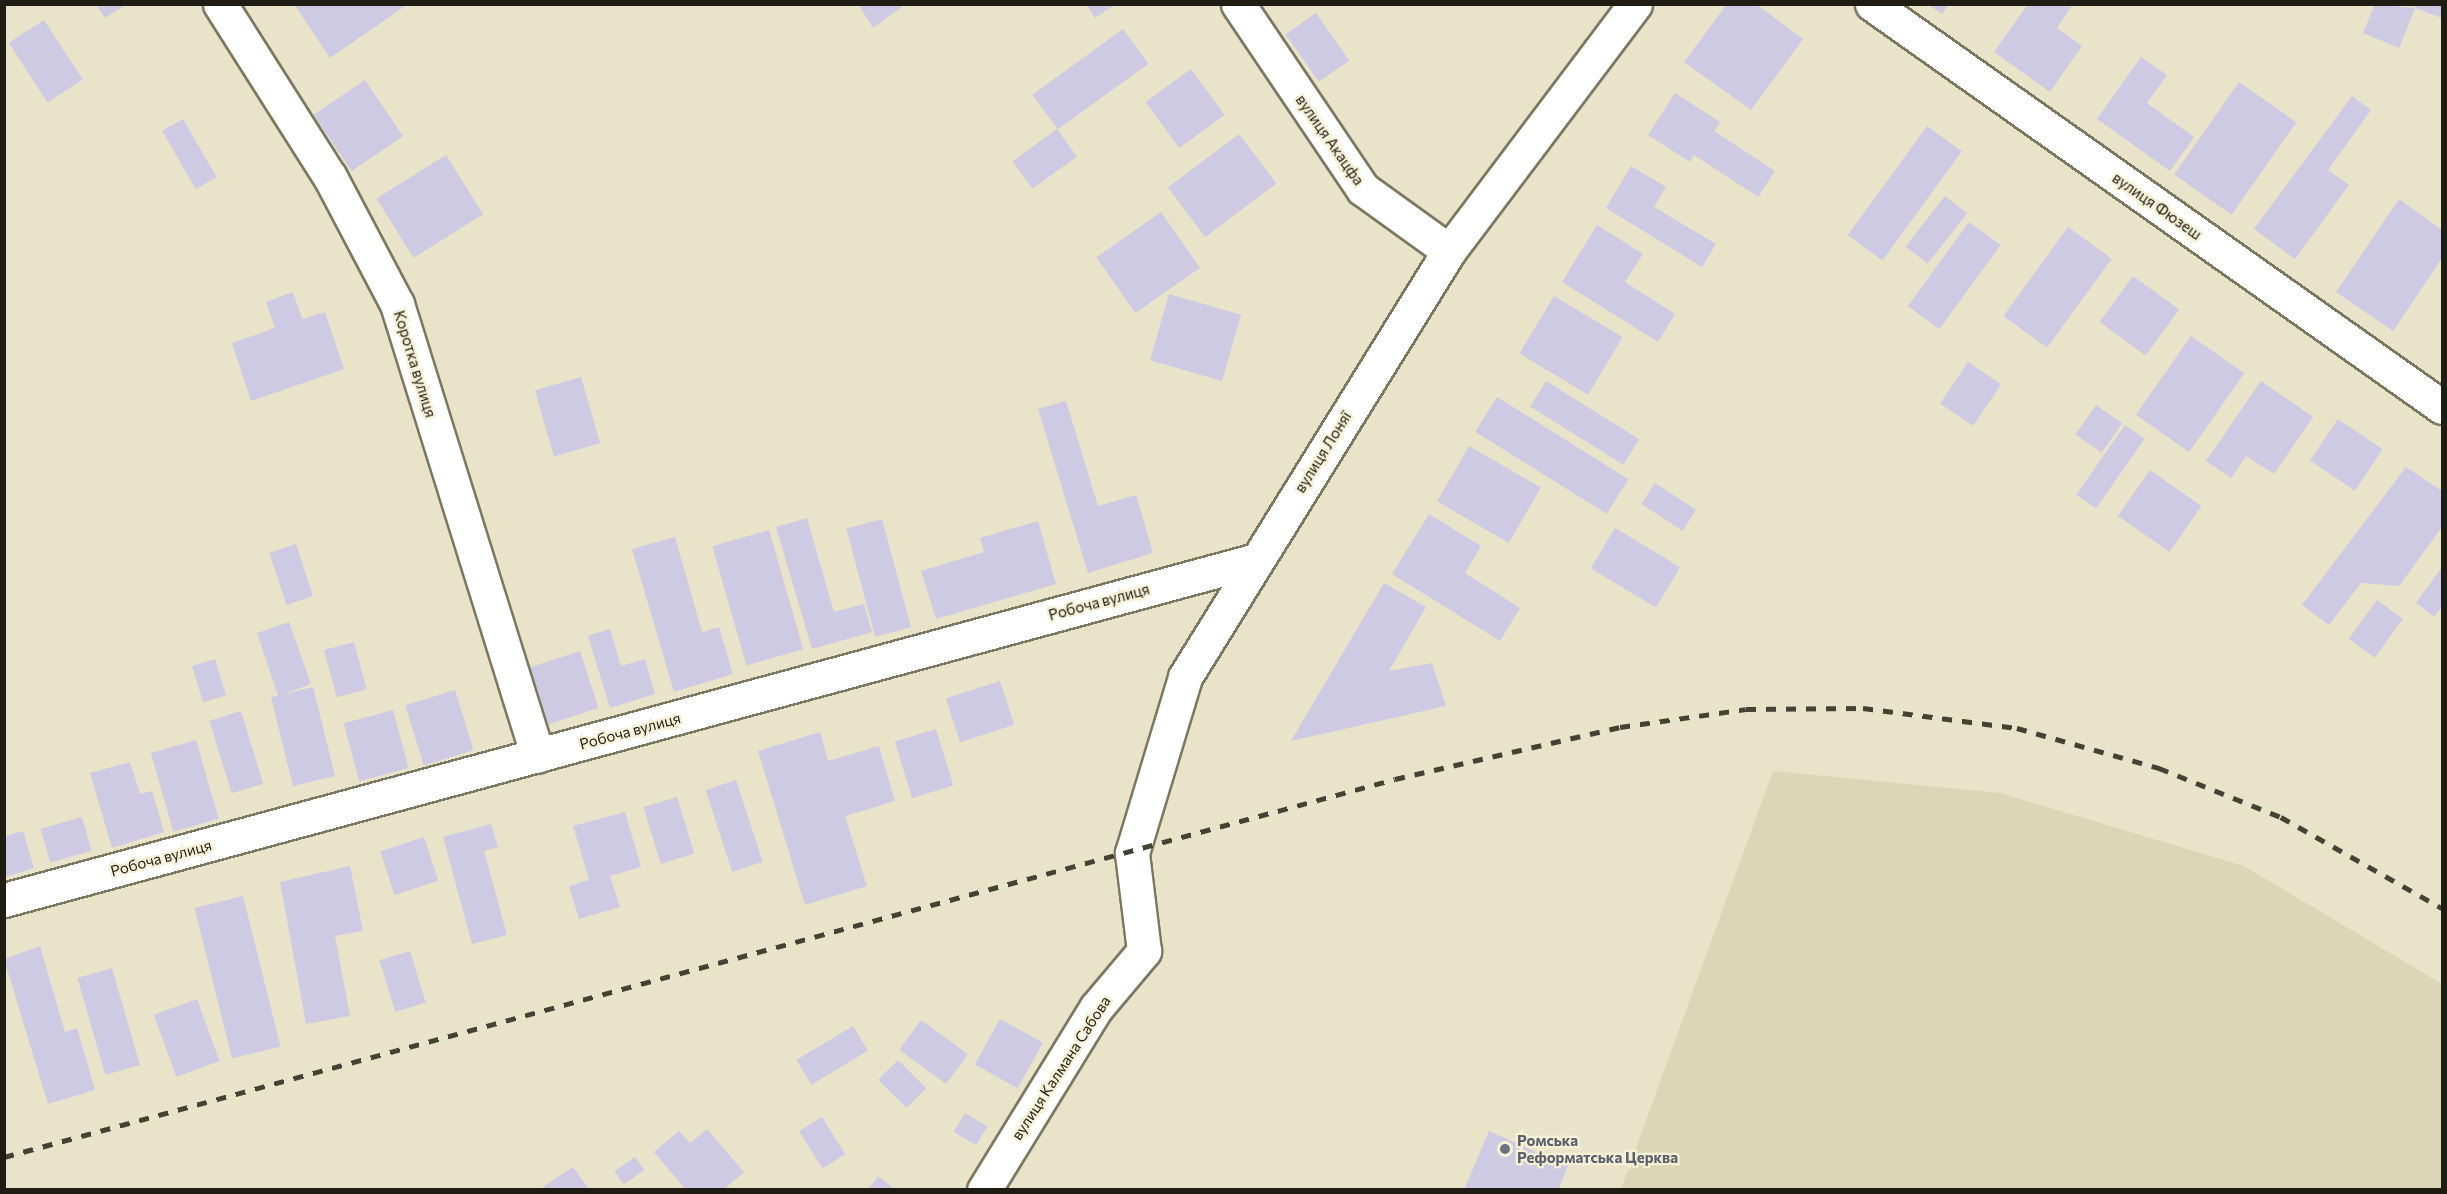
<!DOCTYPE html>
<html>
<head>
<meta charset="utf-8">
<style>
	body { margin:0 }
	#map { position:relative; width:2447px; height:1194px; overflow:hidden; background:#e9e3c9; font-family:Commissioner,sans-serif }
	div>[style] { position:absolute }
	.built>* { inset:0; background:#ddd6b6 }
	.building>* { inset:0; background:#cfcae3; transform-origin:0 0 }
	.roads { filter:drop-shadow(2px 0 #7c7760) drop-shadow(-2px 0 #7c7760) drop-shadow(0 2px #7c7760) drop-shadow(0 -2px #7c7760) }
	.minor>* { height:33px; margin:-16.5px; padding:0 16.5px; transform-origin:16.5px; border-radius:16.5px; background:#fff }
	.rail>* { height:4.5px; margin-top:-2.25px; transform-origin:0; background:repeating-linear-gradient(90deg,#444135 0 10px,transparent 0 20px) }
	.dots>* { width:16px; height:16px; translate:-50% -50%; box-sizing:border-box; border:3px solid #f6f0d6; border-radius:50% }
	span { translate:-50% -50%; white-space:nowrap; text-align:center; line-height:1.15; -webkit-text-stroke:4.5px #f6f0d6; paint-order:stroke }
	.street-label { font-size:15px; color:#1e1c13 }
	.worship-label { font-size:15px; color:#5b616d; font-weight:700 }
	.left { translate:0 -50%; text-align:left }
	.frame { position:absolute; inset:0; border:6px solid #1e1c13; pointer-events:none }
</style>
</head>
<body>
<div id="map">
	<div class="built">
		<div style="clip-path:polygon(1773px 771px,2000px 793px,2244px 866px,2442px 984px,2442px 1189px,1621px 1189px)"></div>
	</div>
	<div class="building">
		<div style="clip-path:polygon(96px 4px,127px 4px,105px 18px)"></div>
		<div style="clip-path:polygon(294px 4px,408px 4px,330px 58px)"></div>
		<div style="clip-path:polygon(858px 4px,906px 4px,873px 28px)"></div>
		<div style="clip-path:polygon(1086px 4px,1116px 4px,1095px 18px)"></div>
		<div style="clip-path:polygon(1727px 4px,1756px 4px,1803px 39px,1751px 110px,1684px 62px)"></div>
		<div style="clip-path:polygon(1927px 4px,1949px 4px,1942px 14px)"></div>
		<div style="clip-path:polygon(2028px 4px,2073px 4px,2057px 28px,2082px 46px,2050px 92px,1994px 52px)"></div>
		<div style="clip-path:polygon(2375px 4px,2415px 8px,2399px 48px,2363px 33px)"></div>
		<div style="clip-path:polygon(2417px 4px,2442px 4px,2442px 18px,2415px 8px)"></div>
		<div style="left:1316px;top:13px;width:58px;height:37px;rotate:55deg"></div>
		<div style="left:44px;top:20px;width:71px;height:42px;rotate:57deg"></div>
		<div style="left:1123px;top:29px;width:43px;height:112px;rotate:54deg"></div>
		<div style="clip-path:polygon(2141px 57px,2167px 75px,2147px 103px,2194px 137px,2170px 171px,2097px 119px)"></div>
		<div style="left:1191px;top:69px;width:57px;height:56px;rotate:54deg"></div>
		<div style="left:365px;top:80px;width:68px;height:62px;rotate:56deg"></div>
		<div style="left:2239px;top:82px;width:70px;height:113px;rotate:35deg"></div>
		<div style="clip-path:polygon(1675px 93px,1720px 122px,1714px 131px,1775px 171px,1758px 197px,1694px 155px,1690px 162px,1648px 135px)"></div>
		<div style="clip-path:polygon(2352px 96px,2371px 110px,2328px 170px,2349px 185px,2295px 259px,2254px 229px)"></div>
		<div style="left:183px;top:119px;width:67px;height:24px;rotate:60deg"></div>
		<div style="left:1927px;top:126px;width:43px;height:135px;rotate:36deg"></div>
		<div style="left:1057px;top:129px;width:34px;height:55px;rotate:54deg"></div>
		<div style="left:1239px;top:134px;width:62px;height:89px;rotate:53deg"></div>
		<div style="left:446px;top:155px;width:70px;height:82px;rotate:58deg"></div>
		<div style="clip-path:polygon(1631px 166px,1666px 187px,1654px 207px,1716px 244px,1702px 267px,1606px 208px)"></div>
		<div style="left:1945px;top:196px;width:28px;height:64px;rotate:38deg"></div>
		<div style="clip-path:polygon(2399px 199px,2442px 230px,2442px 258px,2393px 331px,2336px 292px)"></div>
		<div style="left:1161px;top:212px;width:68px;height:79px;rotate:55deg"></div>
		<div style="left:1969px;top:222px;width:39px;height:104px;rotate:36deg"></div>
		<div style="clip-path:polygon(1597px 225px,1643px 254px,1625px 282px,1675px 314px,1658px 342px,1562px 282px)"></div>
		<div style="left:2068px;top:227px;width:54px;height:110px;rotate:36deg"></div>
		<div style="left:2133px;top:276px;width:57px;height:57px;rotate:36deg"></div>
		<div style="clip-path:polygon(293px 292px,302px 319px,325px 312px,344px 369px,251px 401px,232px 343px,275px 328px,266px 302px)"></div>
		<div style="left:1169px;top:294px;width:75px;height:69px;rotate:16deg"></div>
		<div style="left:1554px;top:296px;width:80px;height:67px;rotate:31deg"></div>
		<div style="left:2191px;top:336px;width:65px;height:96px;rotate:35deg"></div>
		<div style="left:1968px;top:362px;width:40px;height:50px;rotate:34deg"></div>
		<div style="left:581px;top:377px;width:69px;height:48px;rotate:74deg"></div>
		<div style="left:1546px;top:381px;width:110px;height:30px;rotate:32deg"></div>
		<div style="clip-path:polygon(2261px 381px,2313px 417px,2274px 474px,2246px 456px,2231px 478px,2206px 461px)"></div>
		<div style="left:1497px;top:397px;width:155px;height:41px;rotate:32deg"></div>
		<div style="clip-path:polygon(1066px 401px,1098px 506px,1136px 495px,1153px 553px,1088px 573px,1038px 409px)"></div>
		<div style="left:2096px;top:405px;width:32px;height:36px;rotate:35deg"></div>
		<div style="left:2338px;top:419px;width:54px;height:50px;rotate:34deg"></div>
		<div style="left:2125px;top:425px;width:24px;height:85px;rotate:35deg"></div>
		<div style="left:1469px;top:446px;width:83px;height:64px;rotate:30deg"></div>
		<div style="clip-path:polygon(2406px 467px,2442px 491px,2442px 527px,2399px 586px,2361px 583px,2329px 625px,2302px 605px)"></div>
		<div style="left:2150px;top:470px;width:63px;height:56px;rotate:35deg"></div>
		<div style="left:1655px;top:483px;width:49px;height:25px;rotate:33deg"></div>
		<div style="clip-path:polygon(1429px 514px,1481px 546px,1465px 573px,1520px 608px,1500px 641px,1392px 574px)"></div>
		<div style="clip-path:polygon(807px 518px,834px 612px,864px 604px,872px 632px,812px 649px,776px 527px)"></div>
		<div style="left:882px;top:519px;width:112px;height:37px;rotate:75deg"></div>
		<div style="clip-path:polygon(1038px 521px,1056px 584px,936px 619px,921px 571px,984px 552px,980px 538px)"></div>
		<div style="left:1615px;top:528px;width:76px;height:47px;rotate:31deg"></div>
		<div style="left:769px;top:530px;width:124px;height:59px;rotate:74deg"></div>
		<div style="clip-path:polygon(675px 537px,702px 632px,719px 627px,733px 674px,674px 692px,632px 549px)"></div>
		<div style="left:296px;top:544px;width:55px;height:28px;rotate:72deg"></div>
		<div style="clip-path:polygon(2442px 567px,2442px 606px,2434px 617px,2416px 603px)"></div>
		<div style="clip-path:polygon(1384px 583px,1426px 607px,1389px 671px,1432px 663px,1446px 706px,1291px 741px)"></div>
		<div style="left:2377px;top:600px;width:32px;height:48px;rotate:36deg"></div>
		<div style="clip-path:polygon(289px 622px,311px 684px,281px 695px,313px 687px,335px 776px,293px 786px,271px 697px,278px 696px,257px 633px)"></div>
		<div style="clip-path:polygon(610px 629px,621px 666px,645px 659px,655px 694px,610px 708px,588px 636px)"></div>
		<div style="left:354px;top:642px;width:49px;height:31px;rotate:75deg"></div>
		<div style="left:580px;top:651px;width:60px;height:53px;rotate:72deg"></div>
		<div style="left:215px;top:659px;width:38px;height:24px;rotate:73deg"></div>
		<div style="left:1000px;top:681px;width:46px;height:57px;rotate:72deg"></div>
		<div style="left:455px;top:690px;width:63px;height:52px;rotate:73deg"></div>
		<div style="left:393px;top:710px;width:60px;height:51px;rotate:75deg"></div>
		<div style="left:241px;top:711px;width:76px;height:33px;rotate:73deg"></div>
		<div style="left:936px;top:729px;width:59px;height:43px;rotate:73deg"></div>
		<div style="clip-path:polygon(820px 732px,828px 761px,879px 746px,895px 801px,845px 816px,867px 886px,805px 905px,758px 751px)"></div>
		<div style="left:196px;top:740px;width:82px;height:47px;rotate:74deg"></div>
		<div style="clip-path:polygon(130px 762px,140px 794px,152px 791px,164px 832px,112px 848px,90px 773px)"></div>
		<div style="left:736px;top:780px;width:86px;height:32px;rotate:72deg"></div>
		<div style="left:677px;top:797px;width:59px;height:35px;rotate:73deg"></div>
		<div style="clip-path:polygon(625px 812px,641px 867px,610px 876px,620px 907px,579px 919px,569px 886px,589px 880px,573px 826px)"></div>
		<div style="left:82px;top:817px;width:35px;height:43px;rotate:74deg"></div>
		<div style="clip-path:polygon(491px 824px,498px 847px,484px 851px,507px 935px,472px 944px,443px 837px)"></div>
		<div style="clip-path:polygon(23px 831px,34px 868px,5px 877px,5px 836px)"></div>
		<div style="left:424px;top:837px;width:46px;height:46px;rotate:72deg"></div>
		<div style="clip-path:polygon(350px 866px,363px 931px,335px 936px,350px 1016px,306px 1024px,280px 882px)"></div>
		<div style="left:243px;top:896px;width:155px;height:50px;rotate:76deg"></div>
		<div style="clip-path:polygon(40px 946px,65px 1032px,77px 1028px,95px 1090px,48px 1104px,4px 959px)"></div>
		<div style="left:410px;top:951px;width:54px;height:32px;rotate:73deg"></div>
		<div style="left:112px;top:968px;width:101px;height:36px;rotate:74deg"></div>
		<div style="left:197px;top:999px;width:66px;height:46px;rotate:70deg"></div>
		<div style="left:1000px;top:1019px;width:49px;height:52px;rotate:29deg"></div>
		<div style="left:921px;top:1020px;width:58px;height:37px;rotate:36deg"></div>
		<div style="left:853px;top:1026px;width:29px;height:66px;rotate:59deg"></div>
		<div style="left:898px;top:1060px;width:40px;height:28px;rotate:45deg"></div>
		<div style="left:965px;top:1113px;width:26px;height:22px;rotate:31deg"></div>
		<div style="left:822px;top:1117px;width:44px;height:27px;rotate:58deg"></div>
		<div style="clip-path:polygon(707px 1129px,744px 1172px,723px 1190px,686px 1190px,654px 1152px,679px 1131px,690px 1143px)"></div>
		<div style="clip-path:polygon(1489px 1131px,1568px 1166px,1558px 1190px,1464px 1190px)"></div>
		<div style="left:635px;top:1157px;width:16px;height:25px;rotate:55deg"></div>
		<div style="clip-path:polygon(573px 1167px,588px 1188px,544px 1190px,543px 1187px)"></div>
		<div style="clip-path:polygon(878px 1176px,896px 1190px,868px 1190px)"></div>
	</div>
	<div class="roads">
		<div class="minor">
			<div style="left:220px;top:4px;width:205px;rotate:57.6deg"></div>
			<div style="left:330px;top:177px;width:144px;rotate:62.2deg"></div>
			<div style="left:397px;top:304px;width:473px;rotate:72.7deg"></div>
			<div style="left:1238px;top:4px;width:223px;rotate:56deg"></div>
			<div style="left:1363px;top:189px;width:106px;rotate:35.8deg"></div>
			<div style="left:1872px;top:4px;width:698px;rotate:35.26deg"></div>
			<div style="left:4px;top:900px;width:1297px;rotate:-15.19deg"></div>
			<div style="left:984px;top:1190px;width:214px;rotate:-58.4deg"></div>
			<div style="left:1096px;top:1008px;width:75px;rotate:-49.9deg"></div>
			<div style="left:1144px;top:951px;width:99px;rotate:-97deg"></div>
			<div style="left:1132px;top:853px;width:184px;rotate:-73.2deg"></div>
			<div style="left:1185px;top:677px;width:501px;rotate:-58.21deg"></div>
			<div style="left:1449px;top:251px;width:309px;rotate:-53deg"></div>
		</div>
	</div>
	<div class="rail">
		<div style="left:4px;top:1157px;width:1441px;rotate:-15.2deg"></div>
		<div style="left:1395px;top:779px;width:231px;rotate:-13deg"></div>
		<div style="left:1620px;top:727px;width:127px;rotate:-8.1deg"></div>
		<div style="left:1746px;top:709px;width:117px;rotate:-0.5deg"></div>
		<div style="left:1863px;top:708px;width:155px;rotate:7.4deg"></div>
		<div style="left:2017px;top:728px;width:148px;rotate:15.7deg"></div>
		<div style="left:2159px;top:768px;width:131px;rotate:21.9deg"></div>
		<div style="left:2281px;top:817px;width:185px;rotate:29.5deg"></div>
	</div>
	<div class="dots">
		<div style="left:1505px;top:1149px;background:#6b7280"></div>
	</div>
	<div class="street-label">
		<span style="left:1330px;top:140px;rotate:55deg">вулиця Акацфа</span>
		<span style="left:2157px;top:206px;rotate:35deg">вулиця Фюзеш</span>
		<span style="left:415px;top:364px;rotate:73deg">Коротка вулиця</span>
		<span style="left:1323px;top:452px;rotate:-58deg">вулиця Лоняї</span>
		<span style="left:1099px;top:602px;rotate:-15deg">Робоча вулиця</span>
		<span style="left:630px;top:731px;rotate:-15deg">Робоча вулиця</span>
		<span style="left:161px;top:858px;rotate:-15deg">Робоча вулиця</span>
		<span style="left:1061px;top:1068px;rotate:-57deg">вулиця Калмана Сабова</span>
	</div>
	<div class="worship-label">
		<span class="left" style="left:1517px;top:1149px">Ромська<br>Реформатська Церква</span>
	</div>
	<div class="frame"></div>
</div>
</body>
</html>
